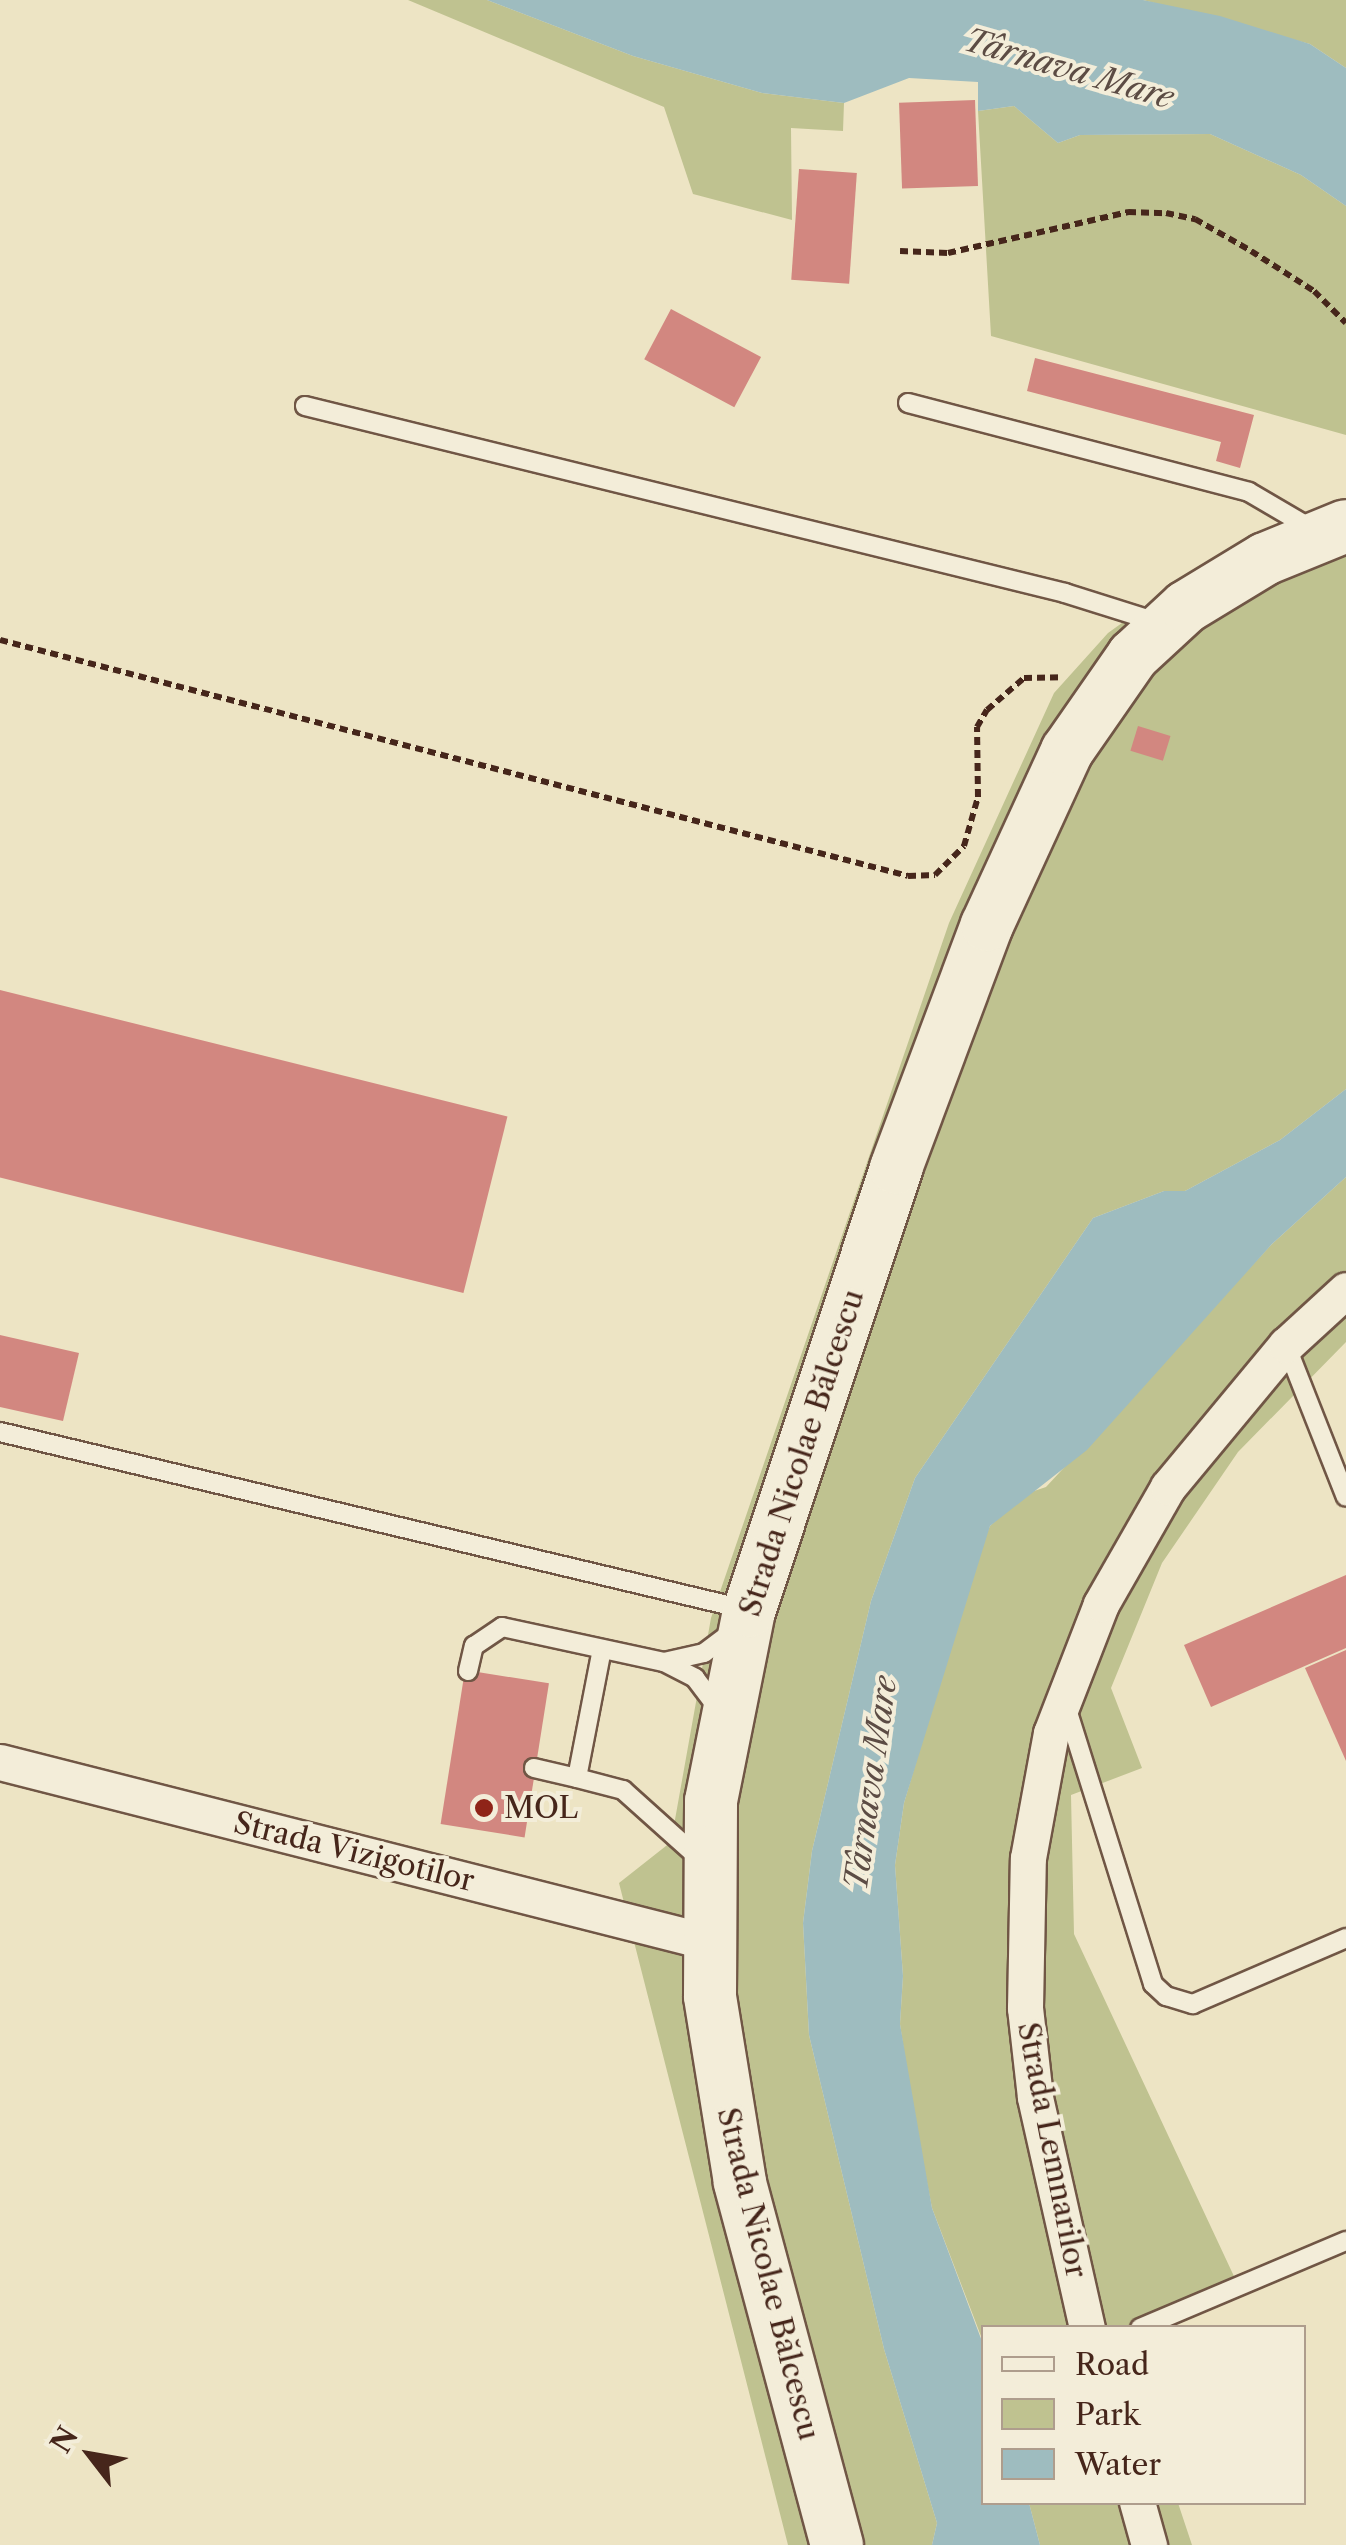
<!DOCTYPE html>
<html>
<head>
<meta charset="utf-8">
<style>
	body { margin:0 }
	#map { position:relative; width:1346px; height:2545px; overflow:hidden; background:#ede4c4; font-family:"Libre Caslon Text",serif }
	div>[style] { position:absolute }
	.green>* { inset:0; background:#bfc290 }
	.water>* { inset:0; background:#9ebcbf }
	.building>* { inset:0; background:#d28780; transform-origin:0 0 }
	.path>* { height:6px; margin-top:-3px; transform-origin:0; background:repeating-linear-gradient(90deg,#46261b 0 8px,transparent 0 13px) }
	.roads { filter:drop-shadow(2px 0 #705645) drop-shadow(-2px 0 #705645) drop-shadow(0 2px #705645) drop-shadow(0 -2px #705645) }
	.lane>* { height:18px; margin:-9px; padding:0 9px; transform-origin:9px; border-radius:9px; background:#f3edd9 }
	.street>* { height:35px; margin:-17.5px; padding:0 17.5px; transform-origin:17.5px; border-radius:17.5px; background:#f3edd9 }
	.secondary>* { height:52px; margin:-26px; padding:0 26px; transform-origin:26px; border-radius:26px; background:#f3edd9 }
	.dots>* { width:28px; height:28px; translate:-50% -50%; box-sizing:border-box; border:5px solid #f3edd9; border-radius:50% }
	span { translate:-50% -50%; white-space:nowrap; text-align:center; line-height:1.15; -webkit-text-stroke:8px #f3edd9; paint-order:stroke }
	.street-label { font-size:30px; color:#46261b }
	.poi-label { font-size:30px; color:#46261b }
	.left { translate:0 -50%; text-align:left }
	.water-label { font-size:32px; color:#5c4c44; font-style:italic }
	.legend { position:absolute; left:981px; top:2325px; width:325px; height:180px; box-sizing:border-box; background:#f3edd9; border:2px solid #ae9d8d; margin:0; padding:12px 18px; list-style:none; font-size:30px; color:#46261b }
	.legend li { display:flex; align-items:center; gap:20px; height:50px }
	.legend b { width:50px; border:2px solid #ae9d8d }
	.north { position:absolute; left:40px; top:2405px; width:100px; height:100px; -webkit-text-stroke:8px #f3edd9; paint-order:stroke; rotate:301deg; font-size:28px; font-weight:700; line-height:40px; text-align:center; color:#46261b }
	.north::after { content:''; display:block; margin:auto; width:35px; height:45px; background:#46261b; clip-path:polygon(50% 0,100% 100%,50% 72%,0 100%) }
</style>
</head>
<body>
<div id="map">
	<div class="green">
		<div style="clip-path:polygon(408px 0,487px 0,633px 56px,762px 93px,844px 103px,843px 131px,791px 128px,792px 220px,693px 194px,664px 107px)"></div>
		<div style="clip-path:polygon(1143px 0,1346px 0,1346px 68px,1310px 44px)"></div>
		<div style="clip-path:polygon(1014px 106px,1058px 143px,1080px 135px,1210px 134px,1301px 175px,1346px 206px,1346px 435px,991px 336px,978px 111px)"></div>
		<div style="clip-path:polygon(1346px 499px,1346px 1089px,1280px 1140px,1185px 1191px,1164px 1191px,1093px 1218px,915px 1478px,871px 1601px,812px 1851px,803px 1923px,809px 2035px,884px 2349px,937px 2523px,932px 2545px,788px 2545px,619px 1883px,671px 1842px,711px 1618px,949px 923px,1054px 693px,1108px 633px,1161px 595px,1258px 534px)"></div>
		<div style="clip-path:polygon(1346px 1177px,1346px 1342px,1238px 1452px,1162px 1563px,1111px 1688px,1142px 1768px,1071px 1795px,1074px 1934px,1239px 2287px,1139px 2327px,984px 2328px,984px 2344px,932px 2208px,913px 2112px,900px 2024px,903px 1976px,895px 1865px,904px 1803px,976px 1558px,990px 1526px,1025px 1494px,1046px 1487px,1272px 1244px)"></div>
		<div style="clip-path:polygon(1029px 2503px,1178px 2503px,1192px 2545px,1040px 2545px)"></div>
	</div>
	<div class="water">
		<div style="clip-path:polygon(487px 0,1143px 0,1220px 16px,1310px 44px,1346px 68px,1346px 206px,1301px 175px,1210px 134px,1080px 135px,1058px 143px,1014px 106px,978px 111px,978px 82px,909px 78px,844px 103px,762px 93px,633px 56px)"></div>
		<div style="clip-path:polygon(1346px 1089px,1346px 1177px,1272px 1244px,1087px 1450px,990px 1526px,904px 1803px,895px 1865px,903px 1976px,900px 2024px,932px 2208px,983px 2344px,984px 2502px,1029px 2503px,1040px 2545px,932px 2545px,937px 2523px,884px 2349px,809px 2035px,803px 1923px,812px 1851px,871px 1601px,915px 1478px,1093px 1218px,1164px 1191px,1185px 1191px,1280px 1140px)"></div>
	</div>
	<div class="building">
		<div style="left:975px;top:100px;width:86px;height:76px;rotate:88deg"></div>
		<div style="left:799px;top:169px;width:58px;height:111px;rotate:4deg"></div>
		<div style="left:671px;top:309px;width:102px;height:57px;rotate:28deg"></div>
		<div style="clip-path:polygon(1035px 358px,1254px 415px,1240px 468px,1216px 461px,1221px 442px,1027px 391px)"></div>
		<div style="left:1138px;top:726px;width:34px;height:26px;rotate:17deg"></div>
		<div style="left:0;top:990px;width:523px;height:182px;rotate:14deg"></div>
		<div style="clip-path:polygon(0 1335px,79px 1353px,63px 1421px,0 1407px)"></div>
		<div style="clip-path:polygon(1346px 1575px,1346px 1648px,1211px 1707px,1184px 1645px)"></div>
		<div style="clip-path:polygon(1346px 1650px,1346px 1761px,1305px 1668px)"></div>
		<div style="left:465px;top:1670px;width:85px;height:156px;rotate:9deg"></div>
	</div>
	<div class="path">
		<div style="left:900px;top:251px;width:48px;rotate:2.4deg"></div>
		<div style="left:948px;top:253px;width:185px;rotate:-12.8deg"></div>
		<div style="left:1128px;top:212px;width:38px;rotate:2deg"></div>
		<div style="left:1166px;top:213px;width:30px;rotate:12deg"></div>
		<div style="left:1195px;top:219px;width:64px;rotate:29.7deg"></div>
		<div style="left:1251px;top:251px;width:75px;rotate:32.4deg"></div>
		<div style="left:1314px;top:291px;width:45px;rotate:45deg"></div>
		<div style="left:0;top:640px;width:938px;rotate:14.57deg"></div>
		<div style="left:908px;top:876px;width:27px;rotate:-2deg"></div>
		<div style="left:935px;top:875px;width:41px;rotate:-45deg"></div>
		<div style="left:964px;top:846px;width:51px;rotate:-74.1deg"></div>
		<div style="left:978px;top:797px;width:70px;rotate:-90.8deg"></div>
		<div style="left:977px;top:727px;width:20px;rotate:-60deg"></div>
		<div style="left:987px;top:710px;width:49px;rotate:-40.9deg"></div>
		<div style="left:1024px;top:678px;width:39px;rotate:-1deg"></div>
	</div>
	<div class="roads">
		<div class="lane">
			<div style="left:908px;top:403px;width:352px;rotate:14.6deg"></div>
			<div style="left:1249px;top:492px;width:73px;rotate:30.4deg"></div>
			<div style="left:305px;top:406px;width:783px;rotate:13.82deg"></div>
			<div style="left:1065px;top:593px;width:100px;rotate:17.5deg"></div>
			<div style="left:1286px;top:1345px;width:163px;rotate:68.5deg"></div>
			<div style="left:0;top:1432px;width:765px;rotate:13.38deg"></div>
			<div style="left:602px;top:1649px;width:131px;rotate:101deg"></div>
			<div style="left:577px;top:1778px;width:48px;rotate:14.6deg"></div>
			<div style="left:623px;top:1790px;width:105px;rotate:41.9deg"></div>
			<div style="left:664px;top:1662px;width:35px;rotate:27deg"></div>
			<div style="left:695px;top:1678px;width:38px;rotate:53deg"></div>
			<div style="left:468px;top:1671px;width:26px;rotate:-77deg"></div>
			<div style="left:474px;top:1646px;width:34px;rotate:-34deg"></div>
			<div style="left:502px;top:1627px;width:166px;rotate:12.2deg"></div>
			<div style="left:664px;top:1662px;width:41px;rotate:-12.7deg"></div>
			<div style="left:704px;top:1653px;width:35px;rotate:-37deg"></div>
			<div style="left:1066px;top:1706px;width:291px;rotate:72.6deg"></div>
			<div style="left:1153px;top:1984px;width:18px;rotate:43deg"></div>
			<div style="left:1166px;top:1996px;width:28px;rotate:17deg"></div>
			<div style="left:1193px;top:2004px;width:167px;rotate:-23.3deg"></div>
			<div style="left:534px;top:1768px;width:44px;rotate:13.1deg"></div>
			<div style="left:1140px;top:2328px;width:224px;rotate:-22.9deg"></div>
		</div>
		<div class="street">
			<div style="left:0;top:1762px;width:731px;rotate:14.26deg"></div>
			<div style="left:1087px;top:2328px;width:237px;rotate:-102.7deg"></div>
			<div style="left:1035px;top:2097px;width:90px;rotate:-96.4deg"></div>
			<div style="left:1025px;top:2008px;width:150px;rotate:-88.9deg"></div>
			<div style="left:1028px;top:1858px;width:127px;rotate:-79.6deg"></div>
			<div style="left:1051px;top:1733px;width:138px;rotate:-68.8deg"></div>
			<div style="left:1101px;top:1604px;width:135px;rotate:-60.2deg"></div>
			<div style="left:1168px;top:1487px;width:185px;rotate:-50.3deg"></div>
			<div style="left:1286px;top:1345px;width:81px;rotate:-42.5deg"></div>
			<div style="left:1137px;top:2502px;width:45px;rotate:74.4deg"></div>
		</div>
		<div class="secondary">
			<div style="left:837px;top:2545px;width:376px;rotate:-105deg"></div>
			<div style="left:740px;top:2182px;width:188px;rotate:-99.2deg"></div>
			<div style="left:710px;top:1996px;width:195px;rotate:-89.7deg"></div>
			<div style="left:711px;top:1801px;width:194px;rotate:-78.7deg"></div>
			<div style="left:749px;top:1611px;width:467px;rotate:-71.6deg"></div>
			<div style="left:896px;top:1168px;width:259px;rotate:-69.5deg"></div>
			<div style="left:987px;top:925px;width:192px;rotate:-65.3deg"></div>
			<div style="left:1067px;top:751px;width:116px;rotate:-55.2deg"></div>
			<div style="left:1133px;top:656px;width:72px;rotate:-42.8deg"></div>
			<div style="left:1186px;top:607px;width:92px;rotate:-31.3deg"></div>
			<div style="left:1265px;top:559px;width:87px;rotate:-22.2deg"></div>
		</div>
	</div>
	<div class="dots">
		<div style="left:484px;top:1808px;background:#8f2418"></div>
	</div>
	<div class="street-label">
		<span style="left:802px;top:1453px;rotate:-72deg">Strada Nicolae Bălcescu</span>
		<span style="left:354px;top:1852px;rotate:14deg">Strada Vizigotilor</span>
		<span style="left:1052px;top:2150px;rotate:79deg">Strada Lemnarilor</span>
		<span style="left:768px;top:2274px;rotate:76deg">Strada Nicolae Bălcescu</span>
	</div>
	<div class="poi-label">
		<span class="left" style="left:504px;top:1808px">MOL</span>
	</div>
	<div class="water-label">
		<span style="left:1069px;top:69px;rotate:16deg">Târnava Mare</span>
		<span style="left:871px;top:1783px;rotate:-82deg">Târnava Mare</span>
	</div>
	<ul class="legend">
	<li><b style="height:12px;background:#f3edd9"></b>Road</li>
	<li><b style="height:28px;background:#bfc290"></b>Park</li>
	<li><b style="height:28px;background:#9ebcbf"></b>Water</li>
	</ul>
	<div class="north">N</div>
</div>
</body>
</html>
